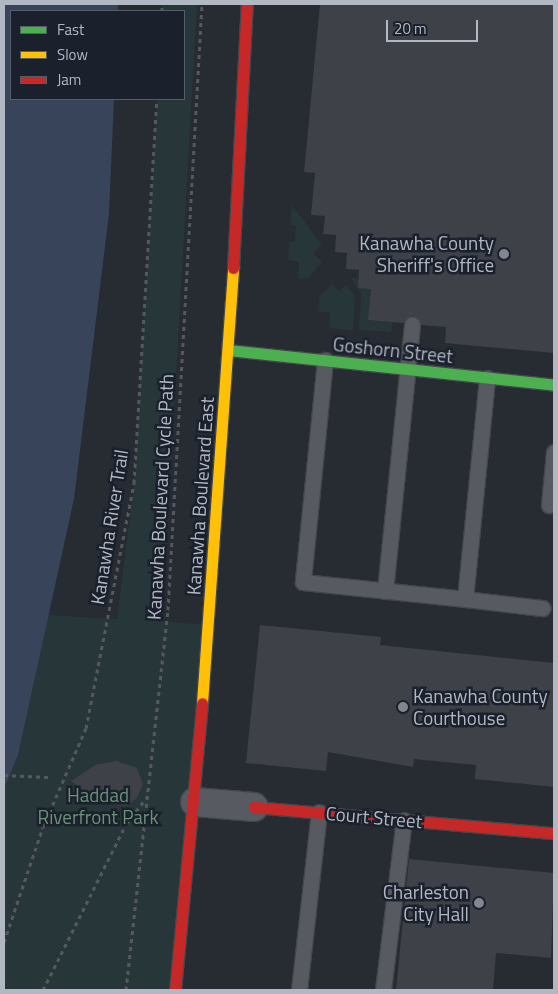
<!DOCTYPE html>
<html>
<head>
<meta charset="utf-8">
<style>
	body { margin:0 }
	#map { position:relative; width:558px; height:994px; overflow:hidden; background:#272b32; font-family:"Titillium Web",sans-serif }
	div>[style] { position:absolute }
	.green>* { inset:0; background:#273639 }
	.water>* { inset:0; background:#37445a }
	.building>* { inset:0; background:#3e4147 }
	.path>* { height:3px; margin-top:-1.5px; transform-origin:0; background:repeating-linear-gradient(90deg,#55595d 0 4px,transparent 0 8px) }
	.roads { filter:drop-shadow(1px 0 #43464b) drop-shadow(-1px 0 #43464b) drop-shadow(0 1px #43464b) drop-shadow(0 -1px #43464b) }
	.lane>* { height:15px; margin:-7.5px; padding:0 7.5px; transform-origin:7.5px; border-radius:7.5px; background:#575a60 }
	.street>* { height:28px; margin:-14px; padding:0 14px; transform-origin:14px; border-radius:14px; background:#575a60 }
	.fast>* { height:11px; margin:-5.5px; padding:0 5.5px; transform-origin:5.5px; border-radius:5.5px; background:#4caf50 }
	.slow>* { height:11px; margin:-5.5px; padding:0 5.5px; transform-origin:5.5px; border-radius:5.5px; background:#ffc107 }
	.jam>* { height:11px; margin:-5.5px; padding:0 5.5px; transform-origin:5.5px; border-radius:5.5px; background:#c62828 }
	.dots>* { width:14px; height:14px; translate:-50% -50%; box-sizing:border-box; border:2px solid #1b212c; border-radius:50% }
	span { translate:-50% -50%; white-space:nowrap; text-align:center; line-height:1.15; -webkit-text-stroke:5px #1b212c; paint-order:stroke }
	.poi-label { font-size:19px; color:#b1b7c3 }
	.right { translate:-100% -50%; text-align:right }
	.left { translate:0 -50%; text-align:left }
	.street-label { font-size:19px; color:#b1b7c3 }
	.park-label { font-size:19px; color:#6a9276 }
	.frame { position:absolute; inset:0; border:5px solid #b1b7c3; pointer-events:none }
	.legend { position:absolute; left:10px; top:10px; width:175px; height:90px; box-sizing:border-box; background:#1b212c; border:1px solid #575d68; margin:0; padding:6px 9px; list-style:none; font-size:15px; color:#b1b7c3 }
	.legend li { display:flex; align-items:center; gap:10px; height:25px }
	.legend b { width:25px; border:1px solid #575d68 }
	.scale { position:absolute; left:386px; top:20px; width:92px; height:22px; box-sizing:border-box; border:2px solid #b1b7c3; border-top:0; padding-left:6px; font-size:15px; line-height:18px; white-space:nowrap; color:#b1b7c3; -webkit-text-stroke:4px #1b212c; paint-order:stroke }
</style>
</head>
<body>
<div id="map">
	<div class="green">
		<div style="clip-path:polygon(162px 4px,197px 4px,163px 609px,159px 621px,208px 625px,175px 990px,4px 990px,4px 789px,18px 755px,48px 615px,117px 619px,134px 483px,157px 99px,184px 99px,184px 11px,162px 11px)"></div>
		<div style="clip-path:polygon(292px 205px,322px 245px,313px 253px,322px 262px,308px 278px,298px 279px,299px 262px,288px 260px,289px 242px,295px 242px,296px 226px,290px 225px)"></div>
		<div style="clip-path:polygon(350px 277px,359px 279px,358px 288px,371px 289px,368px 320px,393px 322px,391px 332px,359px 330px,361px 294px)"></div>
		<div style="clip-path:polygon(332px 284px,338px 291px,346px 285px,355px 296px,353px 331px,329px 328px,330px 312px,318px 312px,320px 295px)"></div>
	</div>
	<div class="water">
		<div style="clip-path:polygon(4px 4px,118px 4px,118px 11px,11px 11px,11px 99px,114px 99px,109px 214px,74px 499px,18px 755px,4px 789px)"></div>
	</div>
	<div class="building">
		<div style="clip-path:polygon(320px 4px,554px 4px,554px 353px,445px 343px,446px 327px,421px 325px,413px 315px,403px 323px,368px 320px,371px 289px,358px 288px,359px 270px,346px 269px,347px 253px,335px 252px,336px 235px,323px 234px,325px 216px,311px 215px,315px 173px,304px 172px)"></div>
		<div style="clip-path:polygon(260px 625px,381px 637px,380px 645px,554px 663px,554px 787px,475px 779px,476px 765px,414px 759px,413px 767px,328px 752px,326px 771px,246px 763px)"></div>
		<div style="clip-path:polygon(116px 761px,137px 768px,143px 784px,137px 798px,127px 806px,100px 803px,71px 781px,95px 765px)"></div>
		<div style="clip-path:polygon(409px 859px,554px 873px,551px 958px,496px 953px,493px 990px,396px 990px)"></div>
	</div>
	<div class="path">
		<div style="left:162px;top:11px;width:7px;rotate:-90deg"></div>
		<div style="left:4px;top:775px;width:44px;rotate:2.6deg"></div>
		<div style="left:4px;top:942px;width:121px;rotate:-71.3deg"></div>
		<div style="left:43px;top:827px;width:108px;rotate:-66.5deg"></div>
		<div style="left:86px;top:728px;width:250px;rotate:-78.9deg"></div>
		<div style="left:134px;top:483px;width:385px;rotate:-86.6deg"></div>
		<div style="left:43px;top:990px;width:186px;rotate:-63.4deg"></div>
		<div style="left:126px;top:824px;width:34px;rotate:-52deg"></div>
		<div style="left:126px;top:990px;width:382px;rotate:-83.7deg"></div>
		<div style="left:168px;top:610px;width:607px;rotate:-86.79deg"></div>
	</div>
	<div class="roads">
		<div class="lane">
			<div style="left:325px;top:360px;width:223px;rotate:95.7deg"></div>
			<div style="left:303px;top:582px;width:163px;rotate:6deg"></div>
			<div style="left:465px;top:599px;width:222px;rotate:-84.3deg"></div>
			<div style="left:549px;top:505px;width:53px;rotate:-84.6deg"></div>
			<div style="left:385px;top:591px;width:268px;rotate:-84.2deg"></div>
			<div style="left:465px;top:599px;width:78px;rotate:6.7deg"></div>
			<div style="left:299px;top:990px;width:179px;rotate:-83.6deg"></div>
			<div style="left:383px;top:990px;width:171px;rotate:-83deg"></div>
		</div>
		<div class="street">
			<div style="left:195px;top:802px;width:59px;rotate:4.8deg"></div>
		</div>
		<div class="fast">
			<div style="left:229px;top:350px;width:327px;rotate:6.1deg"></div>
		</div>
		<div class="slow">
			<div style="left:202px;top:703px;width:436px;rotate:-85.9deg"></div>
		</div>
		<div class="jam">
			<div style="left:233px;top:268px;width:264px;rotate:-87deg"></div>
			<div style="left:254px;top:807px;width:301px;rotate:5deg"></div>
			<div style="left:175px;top:990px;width:288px;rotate:-84.6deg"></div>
		</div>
	</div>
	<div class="dots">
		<div style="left:504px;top:254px;background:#818690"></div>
		<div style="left:403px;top:707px;background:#818690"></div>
		<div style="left:479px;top:903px;background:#818690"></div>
	</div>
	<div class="poi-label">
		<span class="right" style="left:494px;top:254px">Kanawha County<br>Sheriff's Office</span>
		<span class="left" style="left:413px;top:707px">Kanawha County<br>Courthouse</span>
		<span class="right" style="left:469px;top:903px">Charleston<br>City Hall</span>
	</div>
	<div class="street-label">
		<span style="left:393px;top:350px;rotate:6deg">Goshorn Street</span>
		<span style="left:200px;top:496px;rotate:-86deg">Kanawha Boulevard East</span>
		<span style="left:160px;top:497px;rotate:-87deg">Kanawha Boulevard Cycle Path</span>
		<span style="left:109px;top:527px;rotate:-81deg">Kanawha River Trail</span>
		<span style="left:374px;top:817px;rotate:5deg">Court Street</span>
	</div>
	<div class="park-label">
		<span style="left:98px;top:806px">Haddad<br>Riverfront Park</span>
	</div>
	<div class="frame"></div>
	<ul class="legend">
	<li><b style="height:6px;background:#4caf50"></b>Fast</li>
	<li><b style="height:6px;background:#ffc107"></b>Slow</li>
	<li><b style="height:6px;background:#c62828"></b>Jam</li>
	</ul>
	<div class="scale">20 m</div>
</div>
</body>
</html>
